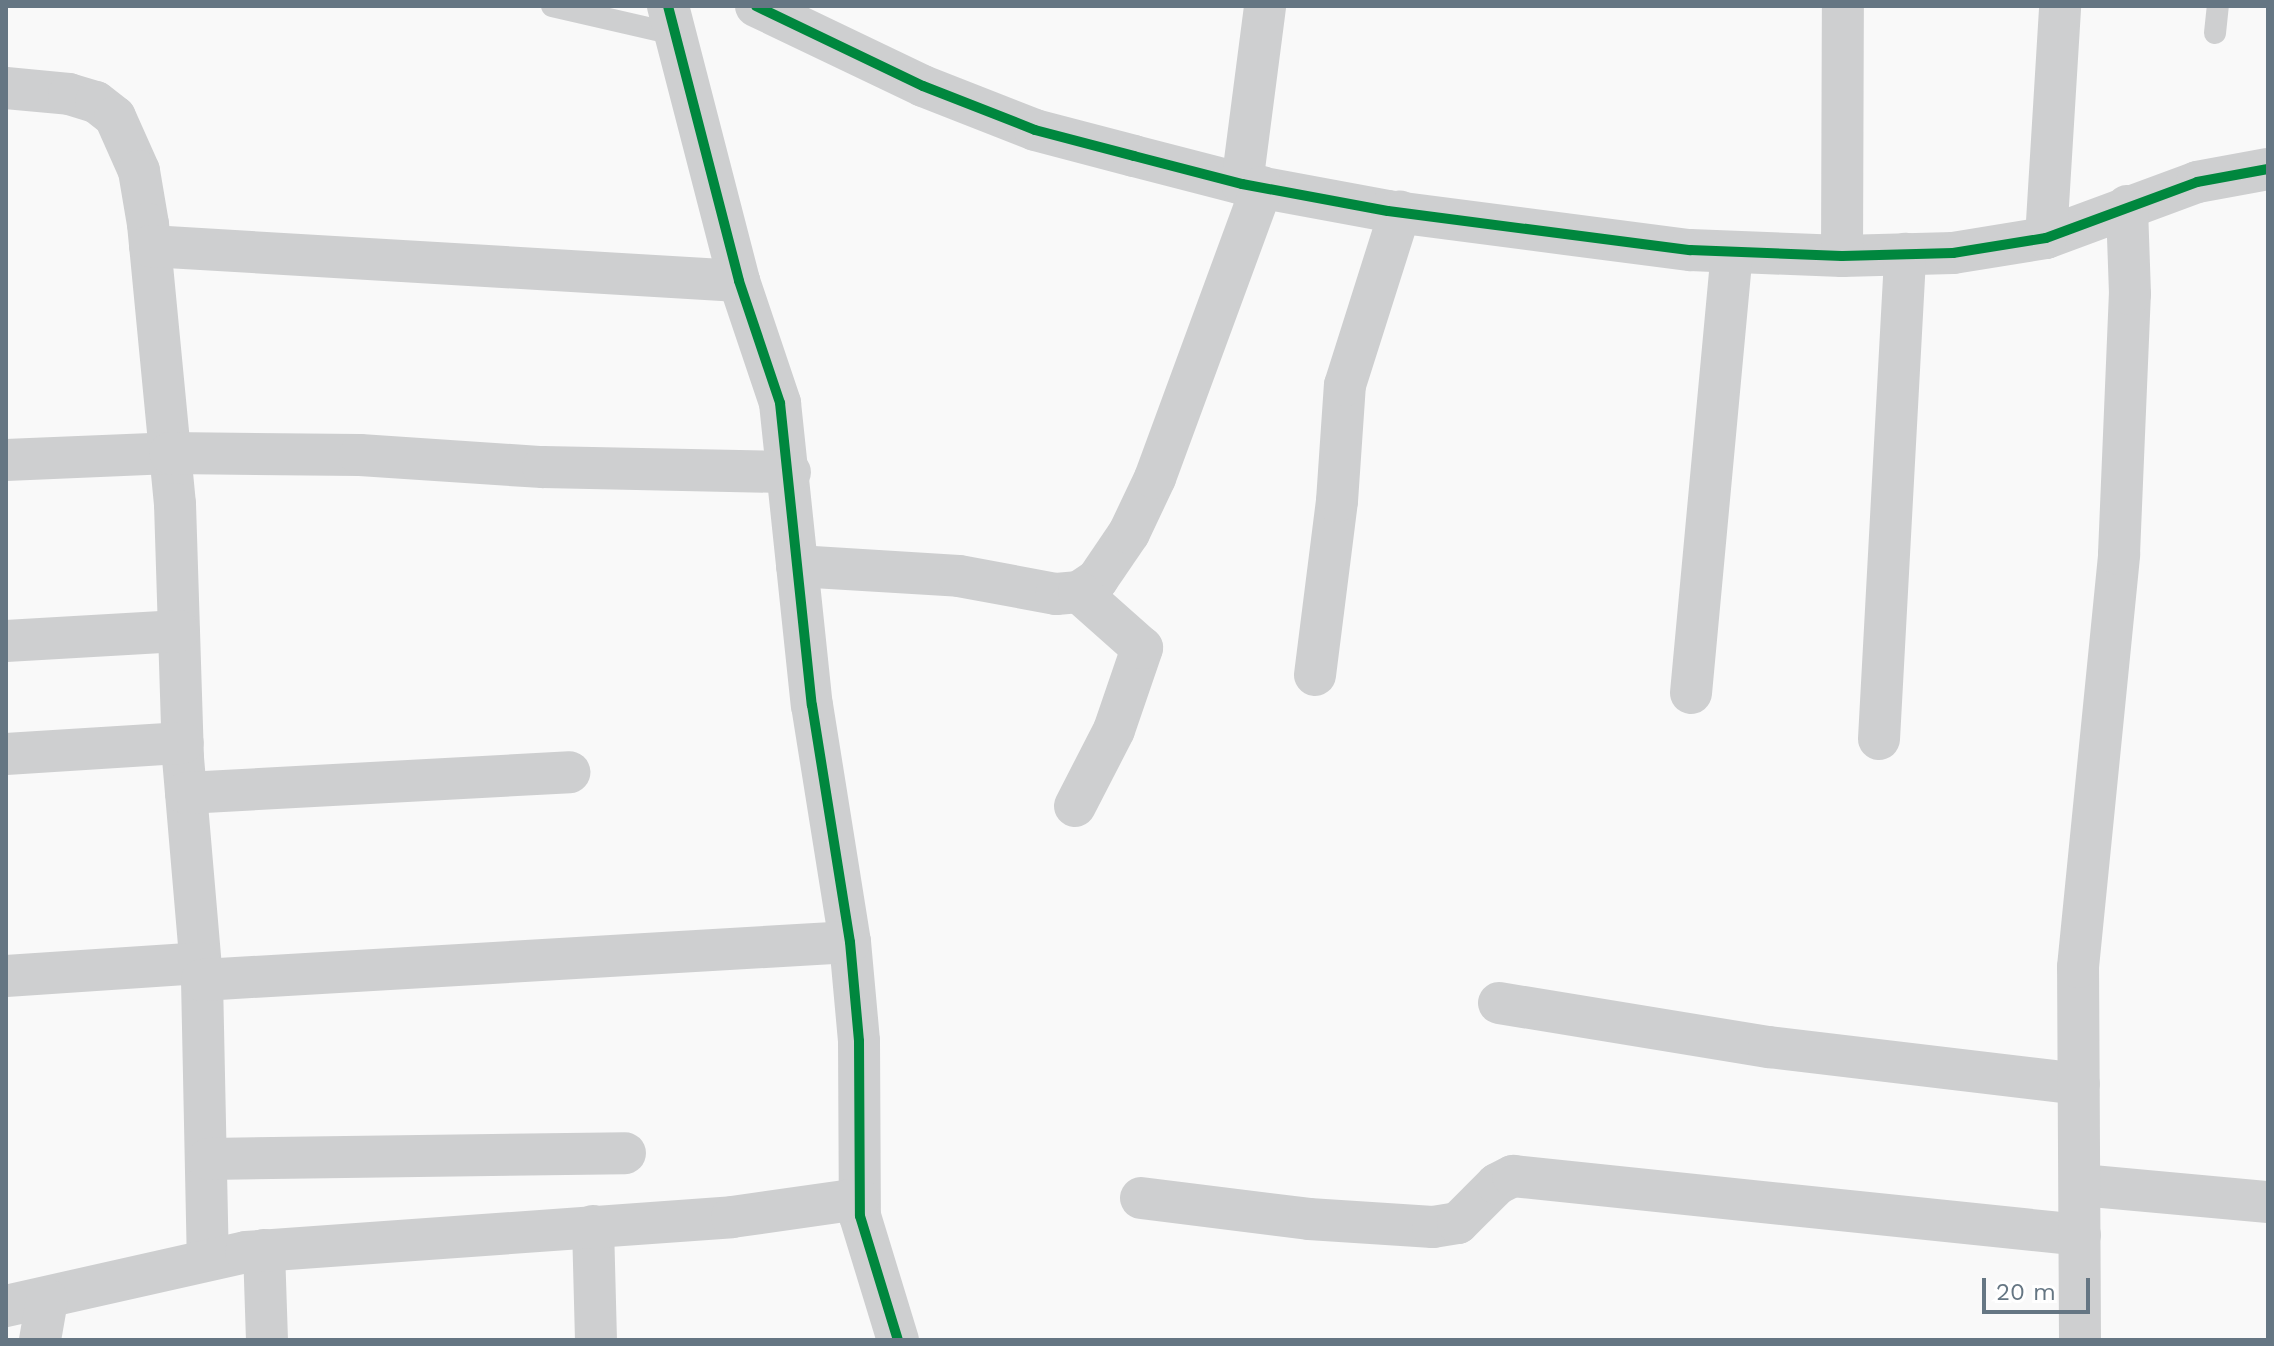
<!DOCTYPE html>
<html>
<head>
<meta charset="utf-8">
<style>
	body { margin:0 }
	#map { position:relative; width:2274px; height:1346px; overflow:hidden; background:#f9f9f9; font-family:"Work Sans",sans-serif }
	div>[style] { position:absolute }
	.lane>* { height:22px; margin:-11px; padding:0 11px; transform-origin:11px; border-radius:11px; background:#cecfd0 }
	.street>* { height:42px; margin:-21px; padding:0 21px; transform-origin:21px; border-radius:21px; background:#cecfd0 }
	.cycleway>* { height:10px; margin:-5px; padding:0 5px; transform-origin:5px; border-radius:5px; background:#00873e }
	span { translate:-50% -50%; white-space:nowrap; text-align:center; line-height:1.15; -webkit-text-stroke:8px #fff; paint-order:stroke }
	.frame { position:absolute; inset:0; border:8px solid #657683; pointer-events:none }
	.scale { position:absolute; left:1982px; top:1278px; width:108px; height:36px; box-sizing:border-box; border:4px solid #657683; border-top:0; padding-left:10px; font-size:24px; line-height:28px; white-space:nowrap; color:#657683; -webkit-text-stroke:6px #fff; paint-order:stroke }
</style>
</head>
<body>
<div id="map">
	<div class="lane">
		<div style="left:552px;top:6px;width:125px;rotate:12.9deg"></div>
		<div style="left:2215px;top:33px;width:27px;rotate:-84deg"></div>
	</div>
	<div class="street">
		<div style="left:668px;top:6px;width:284px;rotate:75.5deg"></div>
		<div style="left:739px;top:281px;width:129px;rotate:71.4deg"></div>
		<div style="left:780px;top:403px;width:304px;rotate:84deg"></div>
		<div style="left:812px;top:705px;width:240px;rotate:80.9deg"></div>
		<div style="left:850px;top:942px;width:99px;rotate:84.8deg"></div>
		<div style="left:859px;top:1041px;width:175px;rotate:89.7deg"></div>
		<div style="left:860px;top:1216px;width:130px;rotate:73deg"></div>
		<div style="left:756px;top:6px;width:185px;rotate:25.6deg"></div>
		<div style="left:923px;top:86px;width:120px;rotate:21.4deg"></div>
		<div style="left:1035px;top:130px;width:102px;rotate:14.7deg"></div>
		<div style="left:1134px;top:156px;width:112px;rotate:14.5deg"></div>
		<div style="left:1242px;top:184px;width:148px;rotate:10.5deg"></div>
		<div style="left:1388px;top:211px;width:305px;rotate:7.4deg"></div>
		<div style="left:1690px;top:250px;width:152px;rotate:2.3deg"></div>
		<div style="left:1842px;top:256px;width:111px;rotate:-1.5deg"></div>
		<div style="left:1953px;top:253px;width:94px;rotate:-9.2deg"></div>
		<div style="left:2046px;top:238px;width:161px;rotate:-20.3deg"></div>
		<div style="left:2197px;top:182px;width:72px;rotate:-10.4deg"></div>
		<div style="left:6px;top:88px;width:63px;rotate:5.4deg"></div>
		<div style="left:69px;top:94px;width:28px;rotate:17deg"></div>
		<div style="left:96px;top:102px;width:24px;rotate:38deg"></div>
		<div style="left:115px;top:117px;width:59px;rotate:66deg"></div>
		<div style="left:139px;top:171px;width:54px;rotate:80.4deg"></div>
		<div style="left:148px;top:224px;width:281px;rotate:84.5deg"></div>
		<div style="left:175px;top:504px;width:254px;rotate:88.2deg"></div>
		<div style="left:183px;top:758px;width:223px;rotate:85.1deg"></div>
		<div style="left:202px;top:980px;width:277px;rotate:88.8deg"></div>
		<div style="left:1242px;top:184px;width:179px;rotate:-82.6deg"></div>
		<div style="left:2046px;top:238px;width:232px;rotate:-86.5deg"></div>
		<div style="left:150px;top:246px;width:590px;rotate:3.4deg"></div>
		<div style="left:1842px;top:256px;width:250px;rotate:-89.8deg"></div>
		<div style="left:6px;top:460px;width:164px;rotate:-2.4deg"></div>
		<div style="left:170px;top:453px;width:190px;rotate:0.6deg"></div>
		<div style="left:360px;top:455px;width:183px;rotate:3.8deg"></div>
		<div style="left:543px;top:467px;width:247px;rotate:1.2deg"></div>
		<div style="left:797px;top:566px;width:162px;rotate:3.5deg"></div>
		<div style="left:959px;top:576px;width:99px;rotate:10.5deg"></div>
		<div style="left:1056px;top:594px;width:23px;rotate:-5deg"></div>
		<div style="left:1079px;top:592px;width:22px;rotate:-34deg"></div>
		<div style="left:1097px;top:580px;width:57px;rotate:-55.8deg"></div>
		<div style="left:1129px;top:533px;width:61px;rotate:-64.7deg"></div>
		<div style="left:1155px;top:478px;width:310px;rotate:-69.8deg"></div>
		<div style="left:6px;top:641px;width:173px;rotate:-3.3deg"></div>
		<div style="left:1315px;top:675px;width:175px;rotate:-82.8deg"></div>
		<div style="left:1337px;top:501px;width:116px;rotate:-86.1deg"></div>
		<div style="left:1345px;top:385px;width:182px;rotate:-72.4deg"></div>
		<div style="left:1691px;top:693px;width:443px;rotate:-84.7deg"></div>
		<div style="left:1879px;top:739px;width:486px;rotate:-86.9deg"></div>
		<div style="left:6px;top:754px;width:177px;rotate:-3.6deg"></div>
		<div style="left:186px;top:793px;width:384px;rotate:-3.1deg"></div>
		<div style="left:1075px;top:806px;width:85px;rotate:-62.8deg"></div>
		<div style="left:1114px;top:730px;width:87px;rotate:-71.1deg"></div>
		<div style="left:1142px;top:648px;width:84px;rotate:-138.4deg"></div>
		<div style="left:6px;top:976px;width:194px;rotate:-3.8deg"></div>
		<div style="left:202px;top:980px;width:649px;rotate:-3.36deg"></div>
		<div style="left:1499px;top:1003px;width:274px;rotate:9.3deg"></div>
		<div style="left:1769px;top:1047px;width:312px;rotate:6.8deg"></div>
		<div style="left:208px;top:1159px;width:417px;rotate:-0.8deg"></div>
		<div style="left:2081px;top:1185px;width:188px;rotate:5.2deg"></div>
		<div style="left:1141px;top:1198px;width:169px;rotate:7.1deg"></div>
		<div style="left:1309px;top:1219px;width:124px;rotate:3.7deg"></div>
		<div style="left:1433px;top:1227px;width:25px;rotate:-9deg"></div>
		<div style="left:1458px;top:1223px;width:55px;rotate:-45deg"></div>
		<div style="left:1497px;top:1184px;width:18px;rotate:-27deg"></div>
		<div style="left:1513px;top:1176px;width:570px;rotate:5.94deg"></div>
		<div style="left:593px;top:1226px;width:114px;rotate:88.5deg"></div>
		<div style="left:264px;top:1250px;width:90px;rotate:88.1deg"></div>
		<div style="left:6px;top:1306px;width:246px;rotate:-12.7deg"></div>
		<div style="left:246px;top:1252px;width:487px;rotate:-4.1deg"></div>
		<div style="left:732px;top:1217px;width:128px;rotate:-8.1deg"></div>
		<div style="left:40px;top:1340px;width:41px;rotate:-80.1deg"></div>
		<div style="left:2080px;top:1340px;width:373px;rotate:-90.3deg"></div>
		<div style="left:2078px;top:967px;width:415px;rotate:-84.3deg"></div>
		<div style="left:2119px;top:554px;width:260px;rotate:-87.6deg"></div>
		<div style="left:2130px;top:294px;width:88px;rotate:-92deg"></div>
	</div>
	<div class="cycleway">
		<div style="left:668px;top:6px;width:284px;rotate:75.5deg"></div>
		<div style="left:739px;top:281px;width:129px;rotate:71.4deg"></div>
		<div style="left:780px;top:403px;width:304px;rotate:84deg"></div>
		<div style="left:812px;top:705px;width:240px;rotate:80.9deg"></div>
		<div style="left:850px;top:942px;width:99px;rotate:84.8deg"></div>
		<div style="left:859px;top:1041px;width:175px;rotate:89.7deg"></div>
		<div style="left:860px;top:1216px;width:130px;rotate:73deg"></div>
		<div style="left:756px;top:6px;width:185px;rotate:25.6deg"></div>
		<div style="left:923px;top:86px;width:120px;rotate:21.4deg"></div>
		<div style="left:1035px;top:130px;width:102px;rotate:14.7deg"></div>
		<div style="left:1134px;top:156px;width:112px;rotate:14.5deg"></div>
		<div style="left:1242px;top:184px;width:148px;rotate:10.5deg"></div>
		<div style="left:1388px;top:211px;width:305px;rotate:7.4deg"></div>
		<div style="left:1690px;top:250px;width:152px;rotate:2.3deg"></div>
		<div style="left:1842px;top:256px;width:111px;rotate:-1.5deg"></div>
		<div style="left:1953px;top:253px;width:94px;rotate:-9.2deg"></div>
		<div style="left:2046px;top:238px;width:161px;rotate:-20.3deg"></div>
		<div style="left:2197px;top:182px;width:72px;rotate:-10.4deg"></div>
	</div>
	<div class="frame"></div>
	<div class="scale">20 m</div>
</div>
</body>
</html>
